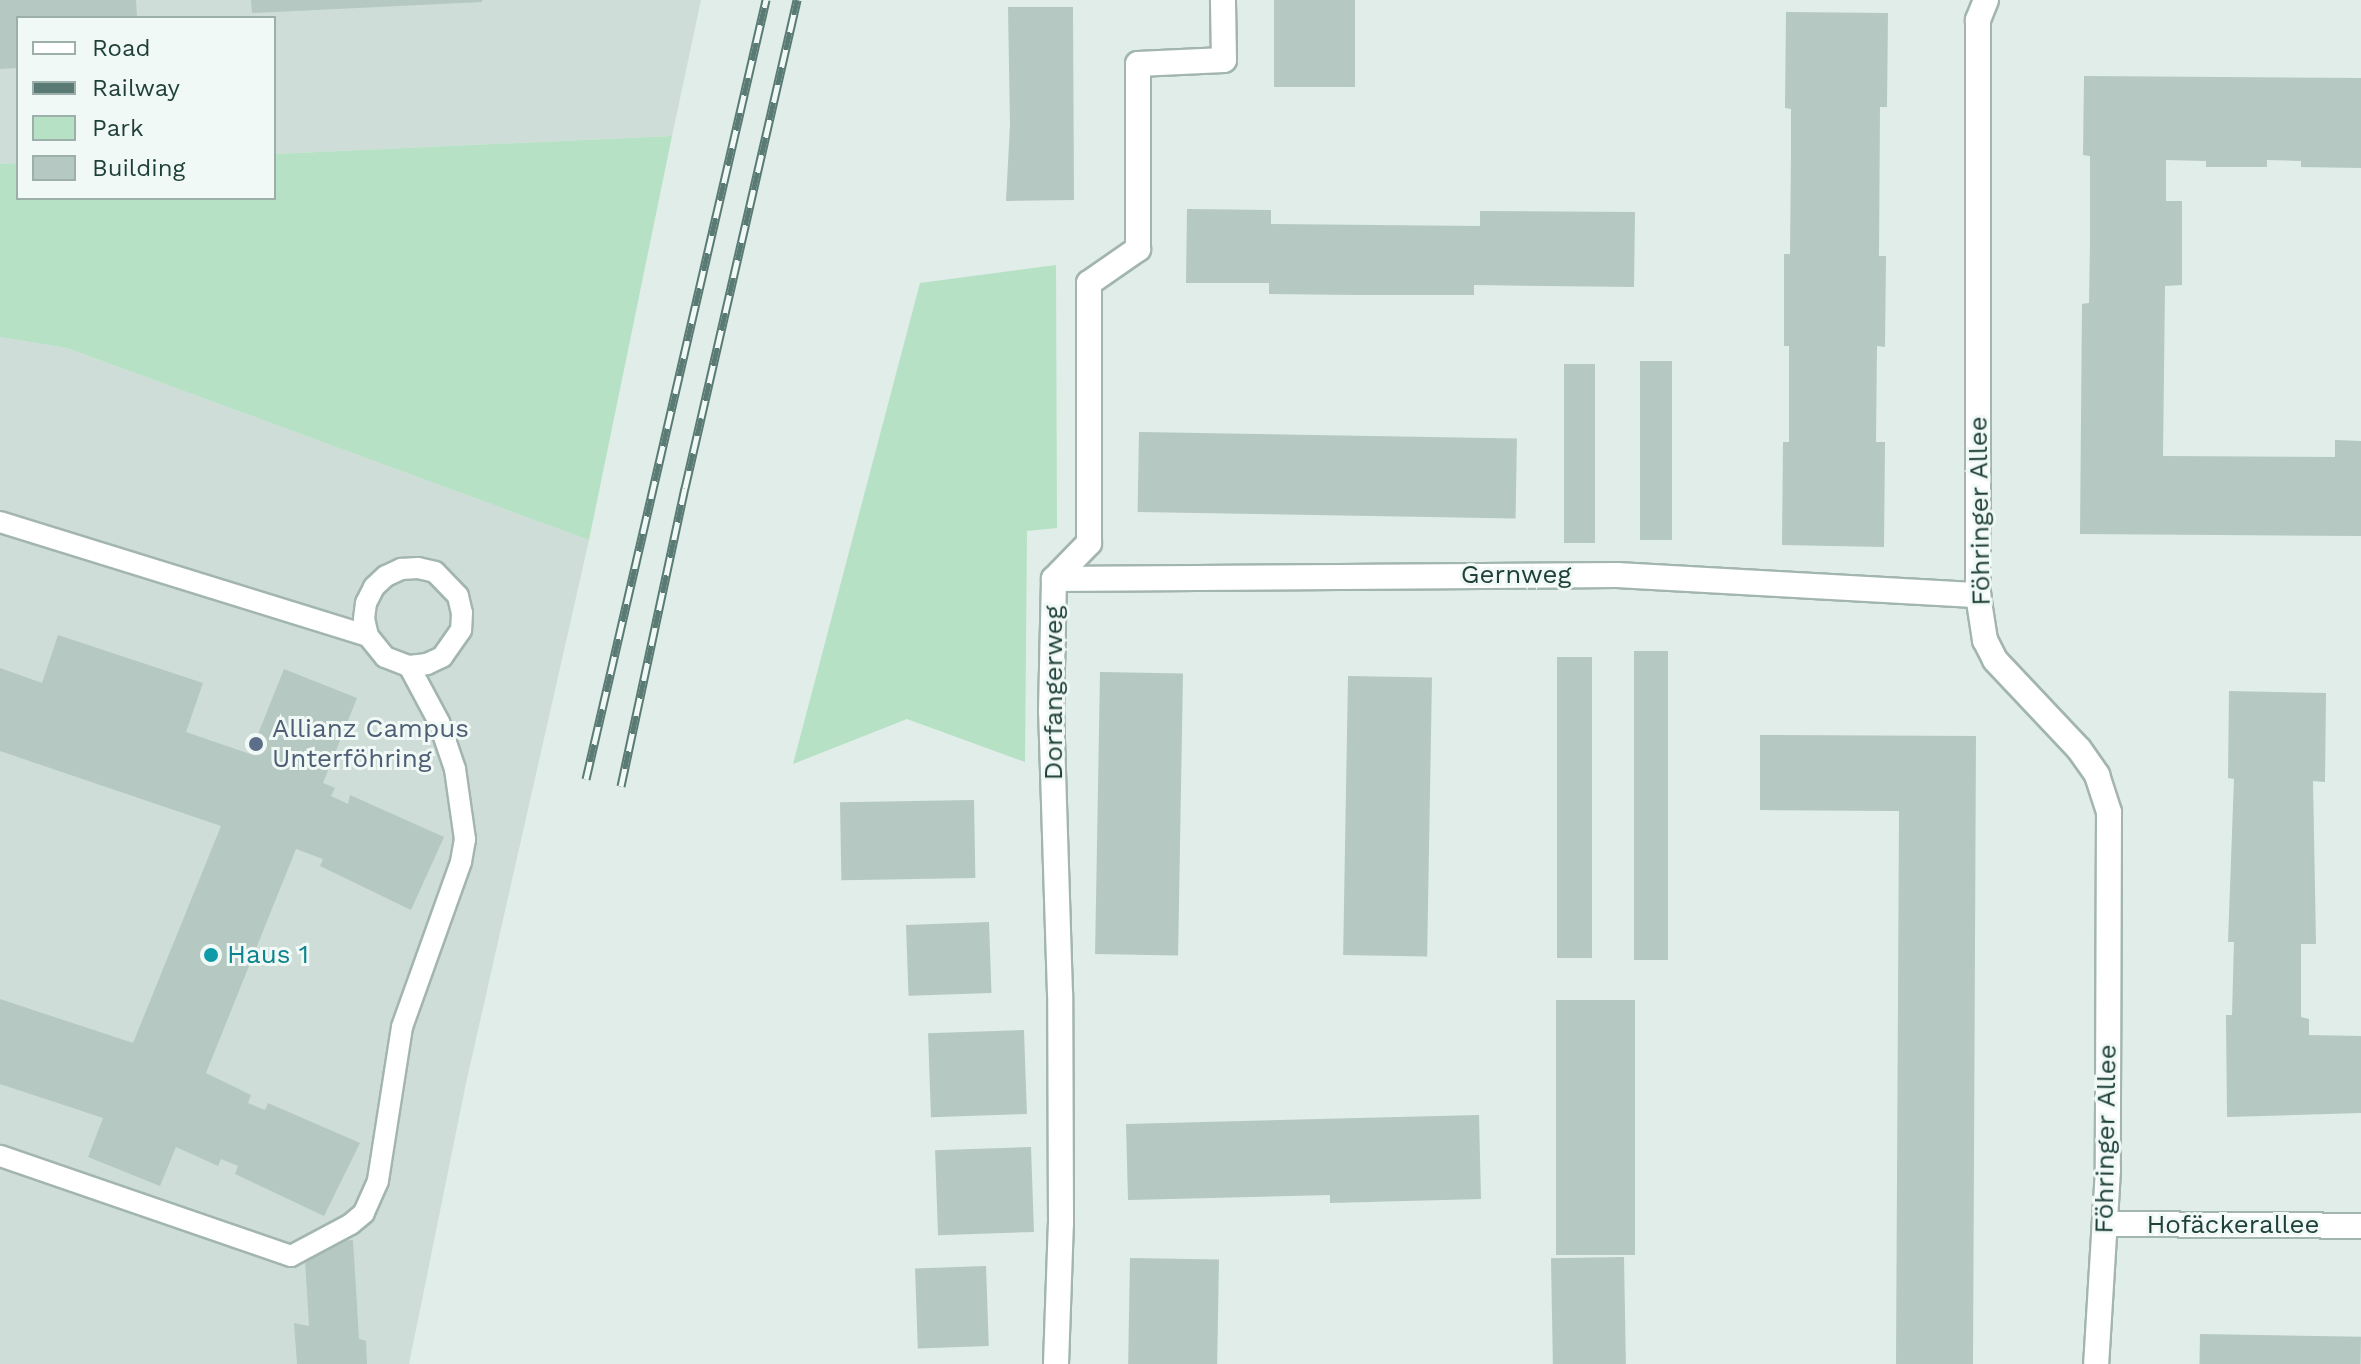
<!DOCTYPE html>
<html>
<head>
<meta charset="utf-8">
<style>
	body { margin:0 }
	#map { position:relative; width:2361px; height:1364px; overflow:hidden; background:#e0ede8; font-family:"Work Sans",sans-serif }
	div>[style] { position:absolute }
	.built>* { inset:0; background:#ceddd7 }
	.green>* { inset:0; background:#b6e1c5 }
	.building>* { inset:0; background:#b5c8c1; transform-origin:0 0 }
	.roads { filter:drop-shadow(2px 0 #a2b5b0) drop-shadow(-2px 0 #a2b5b0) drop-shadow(0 2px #a2b5b0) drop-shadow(0 -2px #a2b5b0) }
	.lane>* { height:20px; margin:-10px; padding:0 10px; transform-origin:10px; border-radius:10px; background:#fff }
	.street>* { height:24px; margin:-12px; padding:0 12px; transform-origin:12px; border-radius:12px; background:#fff }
	.rail>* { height:9px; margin-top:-4.5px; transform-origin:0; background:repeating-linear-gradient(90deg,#f1f9f6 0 18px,#597b74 0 36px); box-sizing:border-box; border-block:2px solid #597b74 }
	.dots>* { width:22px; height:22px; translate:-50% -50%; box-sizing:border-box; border:4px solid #f1f9f6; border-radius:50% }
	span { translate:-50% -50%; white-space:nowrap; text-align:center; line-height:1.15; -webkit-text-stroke:6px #f1f9f6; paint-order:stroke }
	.street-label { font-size:26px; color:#1f3f39 }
	.service-label { font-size:26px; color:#4e5e75 }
	.left { translate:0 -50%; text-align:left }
	.culture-label { font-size:26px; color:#0d838f }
	.legend { position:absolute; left:16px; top:16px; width:260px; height:184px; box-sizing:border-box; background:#f1f9f6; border:2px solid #9dafaa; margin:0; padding:10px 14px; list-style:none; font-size:24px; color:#1f3f39 }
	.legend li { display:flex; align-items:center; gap:16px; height:40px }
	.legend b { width:40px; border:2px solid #9dafaa }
</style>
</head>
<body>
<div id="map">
	<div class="built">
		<div style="clip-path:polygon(0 0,701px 0,672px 136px,274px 154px,274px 18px,18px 18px,18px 163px,0 164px)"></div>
		<div style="clip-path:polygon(0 337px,67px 348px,589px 540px,466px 1083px,409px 1364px,0 1364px)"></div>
	</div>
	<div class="green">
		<div style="clip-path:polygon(672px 136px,589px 540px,67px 348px,0 337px,0 164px,18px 163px,18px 198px,274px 198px,274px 154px)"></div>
		<div style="clip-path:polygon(1056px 265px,1057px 528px,1027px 531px,1025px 762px,907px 719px,793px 764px,920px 283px)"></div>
	</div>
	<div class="building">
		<div style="clip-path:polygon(0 0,136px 0,137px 18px,18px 18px,18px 68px,0 69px)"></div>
		<div style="clip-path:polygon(251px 0,482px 0,482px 2px,252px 13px)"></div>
		<div style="left:1274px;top:0;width:81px;height:87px"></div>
		<div style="clip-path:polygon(1008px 7px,1073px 7px,1074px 200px,1006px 201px,1010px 125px)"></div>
		<div style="clip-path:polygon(1786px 12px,1888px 13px,1887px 107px,1880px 107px,1879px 256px,1886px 256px,1885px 347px,1877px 346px,1876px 442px,1885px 442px,1884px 547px,1782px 545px,1783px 442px,1789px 442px,1789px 346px,1784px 346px,1784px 254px,1790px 254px,1791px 152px,1791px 109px,1785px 108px)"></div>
		<div style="clip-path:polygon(2084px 76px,2361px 78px,2361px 168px,2301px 167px,2301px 161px,2267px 160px,2267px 167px,2206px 167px,2206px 161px,2166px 160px,2166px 201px,2182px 201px,2182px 285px,2165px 286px,2163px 456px,2335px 457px,2335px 440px,2361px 441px,2361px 536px,2080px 534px,2082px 304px,2089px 303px,2090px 243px,2090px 156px,2083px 155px)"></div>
		<div style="clip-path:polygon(1187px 209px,1271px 210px,1271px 224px,1480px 226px,1480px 211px,1635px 212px,1634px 287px,1474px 285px,1474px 295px,1357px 295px,1269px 294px,1269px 283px,1186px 283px)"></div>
		<div style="left:1672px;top:361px;width:179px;height:32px;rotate:90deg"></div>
		<div style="left:1564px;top:364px;width:31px;height:179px"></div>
		<div style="left:1139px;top:432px;width:378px;height:80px;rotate:1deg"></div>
		<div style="clip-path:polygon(58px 635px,203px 683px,186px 732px,250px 754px,284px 669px,357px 698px,323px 783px,335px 788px,331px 796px,348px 804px,350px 795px,444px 837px,411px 910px,320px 866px,323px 859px,296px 849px,206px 1073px,251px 1095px,248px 1103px,265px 1110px,268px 1103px,360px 1143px,324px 1216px,235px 1174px,238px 1166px,221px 1159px,218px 1166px,176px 1147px,160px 1186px,88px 1157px,103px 1118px,0 1084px,0 999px,133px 1043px,221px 826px,0 751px,0 668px,42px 683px)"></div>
		<div style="left:1634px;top:651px;width:34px;height:309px"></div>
		<div style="left:1557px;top:657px;width:35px;height:301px"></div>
		<div style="left:1100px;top:672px;width:83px;height:282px;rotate:1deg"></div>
		<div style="left:1348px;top:676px;width:84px;height:279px;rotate:1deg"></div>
		<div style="clip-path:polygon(2229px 691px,2326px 693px,2325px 782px,2313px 781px,2316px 944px,2301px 944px,2301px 1017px,2309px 1019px,2309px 1035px,2361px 1036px,2361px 1113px,2227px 1117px,2226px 1015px,2232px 1015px,2234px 942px,2228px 942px,2234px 779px,2228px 778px)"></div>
		<div style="clip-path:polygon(1760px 735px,1976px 736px,1973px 1364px,1896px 1364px,1899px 811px,1760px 810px)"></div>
		<div style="left:974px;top:800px;width:78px;height:134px;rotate:89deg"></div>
		<div style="left:989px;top:922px;width:71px;height:83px;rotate:88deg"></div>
		<div style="left:1635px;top:1000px;width:255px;height:79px;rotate:90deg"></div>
		<div style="left:1024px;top:1030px;width:84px;height:96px;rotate:88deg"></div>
		<div style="clip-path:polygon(1479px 1115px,1481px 1199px,1330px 1203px,1330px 1195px,1128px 1200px,1126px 1124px)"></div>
		<div style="left:1031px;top:1147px;width:85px;height:96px;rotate:88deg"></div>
		<div style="clip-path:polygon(353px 1240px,359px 1339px,366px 1341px,367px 1364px,297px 1364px,294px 1323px,309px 1326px,304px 1243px)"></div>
		<div style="left:1624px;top:1257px;width:107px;height:73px;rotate:89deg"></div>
		<div style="left:1130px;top:1258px;width:89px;height:106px;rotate:1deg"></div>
		<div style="left:986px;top:1266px;width:80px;height:71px;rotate:88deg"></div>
		<div style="left:2200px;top:1334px;width:161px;height:30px;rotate:1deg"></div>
	</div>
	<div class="roads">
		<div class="lane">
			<div style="left:0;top:522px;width:385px;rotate:17.2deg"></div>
			<div style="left:368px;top:636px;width:27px;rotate:51deg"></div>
			<div style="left:385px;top:657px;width:26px;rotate:21deg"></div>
			<div style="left:409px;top:666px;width:64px;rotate:61.8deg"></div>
			<div style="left:439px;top:722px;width:50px;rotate:71.2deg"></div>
			<div style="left:455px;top:769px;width:71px;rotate:81.9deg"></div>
			<div style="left:465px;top:839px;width:23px;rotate:100deg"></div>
			<div style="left:461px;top:862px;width:175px;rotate:109.7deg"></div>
			<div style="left:402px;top:1027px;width:156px;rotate:98.9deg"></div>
			<div style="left:378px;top:1181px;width:35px;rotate:114deg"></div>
			<div style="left:364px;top:1213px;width:17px;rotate:140deg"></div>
			<div style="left:351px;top:1224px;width:68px;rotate:151.9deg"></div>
			<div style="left:291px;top:1256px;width:308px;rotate:-161deg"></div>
			<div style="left:368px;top:636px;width:17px;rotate:-103deg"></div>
			<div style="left:364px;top:619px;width:16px;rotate:-83deg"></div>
			<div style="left:366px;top:603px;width:18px;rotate:-63deg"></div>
			<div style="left:374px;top:587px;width:16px;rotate:-43deg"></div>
			<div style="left:386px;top:576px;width:17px;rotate:-25deg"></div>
			<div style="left:401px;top:569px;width:17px;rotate:-3deg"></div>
			<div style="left:418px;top:568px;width:17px;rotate:13deg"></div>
			<div style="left:435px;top:572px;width:33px;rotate:46deg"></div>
			<div style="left:458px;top:596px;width:17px;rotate:77deg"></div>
			<div style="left:462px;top:613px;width:17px;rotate:93deg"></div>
			<div style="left:461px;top:630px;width:33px;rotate:125deg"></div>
			<div style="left:442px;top:657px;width:17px;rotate:155deg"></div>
			<div style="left:427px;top:664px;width:18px;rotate:174deg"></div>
		</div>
		<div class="street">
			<div style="left:1986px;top:0;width:22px;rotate:112deg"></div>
			<div style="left:1978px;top:20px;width:575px;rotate:90deg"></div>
			<div style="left:1978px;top:595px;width:46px;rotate:81.2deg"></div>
			<div style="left:1985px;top:640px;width:22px;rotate:63deg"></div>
			<div style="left:1995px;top:660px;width:122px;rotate:46.7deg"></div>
			<div style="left:2079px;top:749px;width:32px;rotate:55deg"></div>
			<div style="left:2097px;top:775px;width:39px;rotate:72deg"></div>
			<div style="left:2109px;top:812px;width:358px;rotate:90.2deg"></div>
			<div style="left:2108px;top:1170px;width:194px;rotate:93.5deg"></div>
			<div style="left:1054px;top:579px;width:563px;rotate:-0.41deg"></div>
			<div style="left:1617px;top:575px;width:362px;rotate:3.2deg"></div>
			<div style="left:2106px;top:1224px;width:255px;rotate:0.4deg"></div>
			<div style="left:1056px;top:1364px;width:140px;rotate:-88deg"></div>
			<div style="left:1061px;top:1224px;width:230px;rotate:-90.2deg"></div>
			<div style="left:1060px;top:994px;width:282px;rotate:-91.8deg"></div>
			<div style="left:1051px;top:712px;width:133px;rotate:-88.7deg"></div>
			<div style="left:1054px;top:579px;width:50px;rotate:-45.8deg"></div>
			<div style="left:1089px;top:543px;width:260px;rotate:-90deg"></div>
			<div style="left:1089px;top:283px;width:60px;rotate:-34.8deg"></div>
			<div style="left:1138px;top:249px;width:185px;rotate:-90deg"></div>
			<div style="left:1138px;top:64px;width:86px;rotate:-2.7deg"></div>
			<div style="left:1224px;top:60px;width:60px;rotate:-91deg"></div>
		</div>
	</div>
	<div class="rail">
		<div style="left:586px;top:779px;width:800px;rotate:-76.99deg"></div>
		<div style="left:621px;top:786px;width:305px;rotate:-77.9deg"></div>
		<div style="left:685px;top:488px;width:501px;rotate:-77.07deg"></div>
	</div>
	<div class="dots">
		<div style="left:256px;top:744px;background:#5c6f8a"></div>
		<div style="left:211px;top:955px;background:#0f9aa8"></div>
	</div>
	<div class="street-label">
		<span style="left:1980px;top:511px;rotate:-91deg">Föhringer Allee</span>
		<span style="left:1516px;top:575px">Gernweg</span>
		<span style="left:1054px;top:693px;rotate:-90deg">Dorfangerweg</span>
		<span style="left:2106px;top:1139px;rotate:-89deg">Föhringer Allee</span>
		<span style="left:2233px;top:1225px">Hofäckerallee</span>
	</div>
	<div class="service-label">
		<span class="left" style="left:272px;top:744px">Allianz Campus<br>Unterföhring</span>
	</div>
	<div class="culture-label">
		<span class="left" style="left:227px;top:955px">Haus 1</span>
	</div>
	<ul class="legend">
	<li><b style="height:10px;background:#fff"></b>Road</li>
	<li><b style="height:10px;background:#597b74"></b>Railway</li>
	<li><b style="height:22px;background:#b6e1c5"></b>Park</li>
	<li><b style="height:22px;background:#b5c8c1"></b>Building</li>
	</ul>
</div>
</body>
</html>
